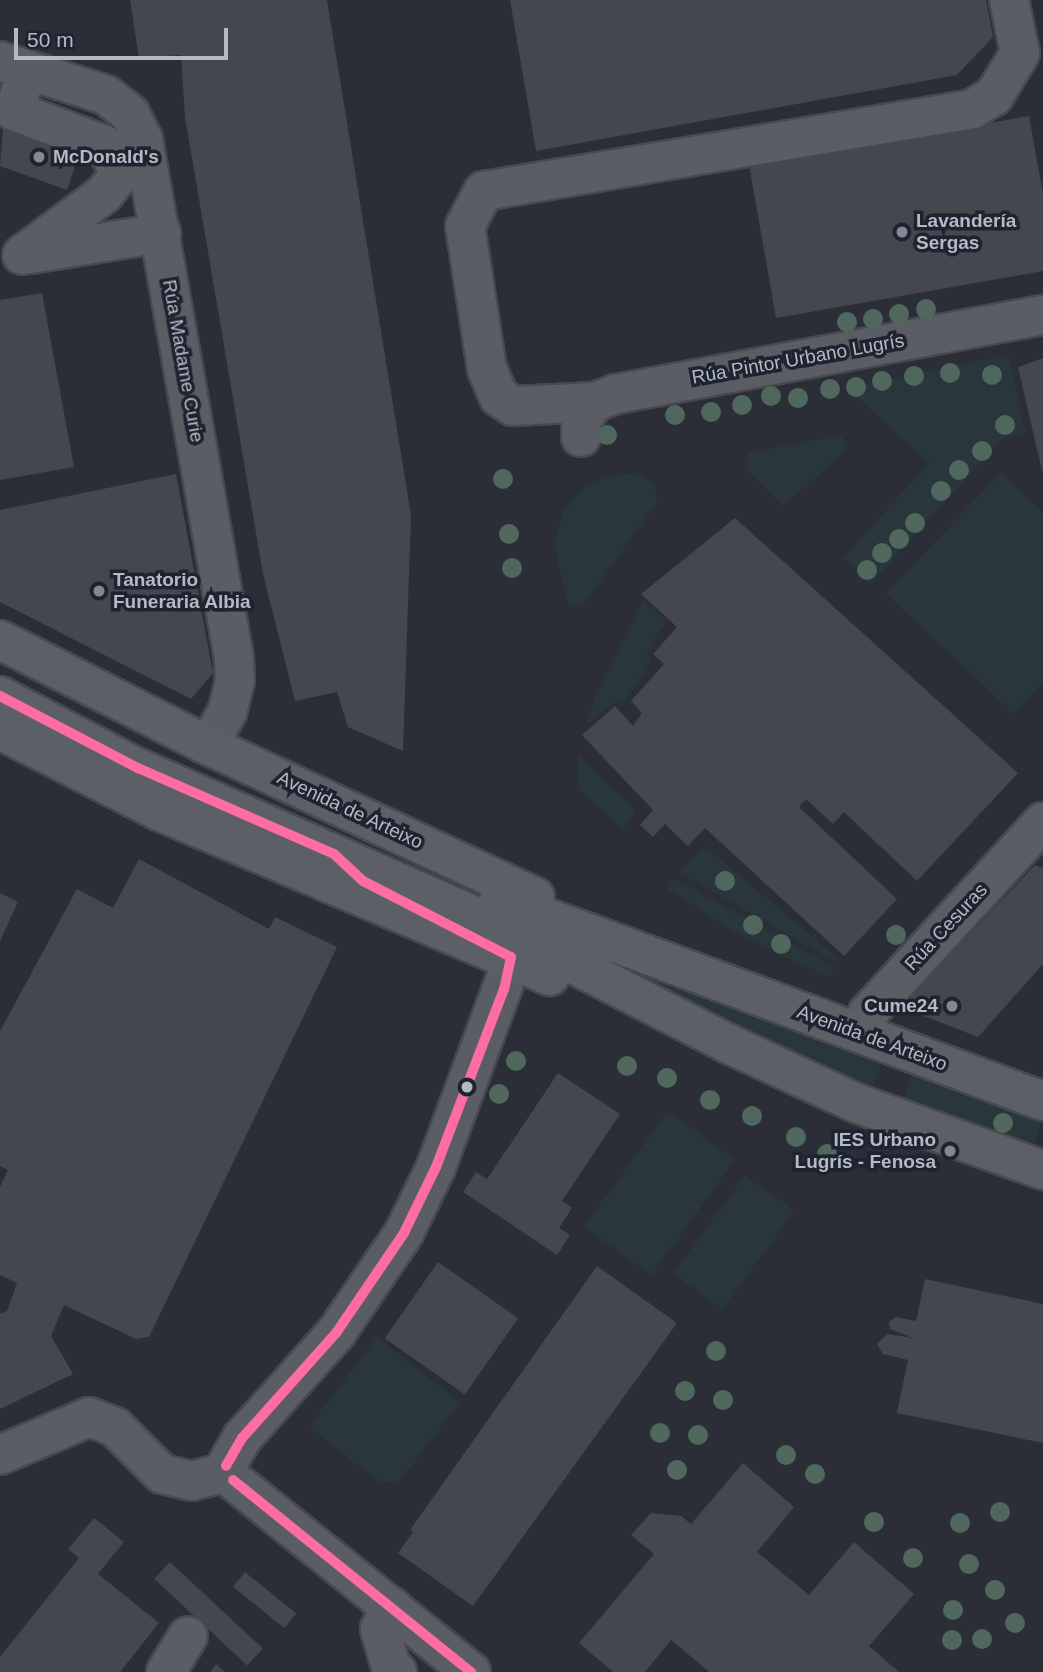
<!DOCTYPE html>
<html>
<head>
<meta charset="utf-8">
<style>
	body { margin:0 }
	#map { position:relative; width:1043px; height:1672px; overflow:hidden; background:#2b2e36; font-family:Helvetica,sans-serif }
	div>[style] { position:absolute }
	.green>* { inset:0; background:#29373c; transform-origin:0 0 }
	.building>* { inset:0; background:#44474e; transform-origin:0 0 }
	.roads { filter:drop-shadow(2px 0 #47494f) drop-shadow(-2px 0 #47494f) drop-shadow(0 2px #47494f) drop-shadow(0 -2px #47494f) }
	.minor>* { height:38px; margin:-19px; padding:0 19px; transform-origin:19px; border-radius:19px; background:#5a5d64 }
	.major>* { height:38px; margin:-19px; padding:0 19px; transform-origin:19px; border-radius:19px; background:#5c5f66 }
	.bus-1>* { height:10px; margin:-5px; padding:0 5px; transform-origin:5px; border-radius:5px; background:#fd6ca2 }
	.trees>* { width:20px; height:20px; margin:-10px; border-radius:50%; background:#50675d }
	.dots>* { width:19px; height:19px; translate:-50% -50%; box-sizing:border-box; border:4px solid #1e2330; border-radius:50% }
	span { translate:-50% -50%; white-space:nowrap; text-align:center; line-height:1.15; -webkit-text-stroke:7px #1e2330; paint-order:stroke }
	.poi-label { font-size:19px; color:#b5b9c6; font-weight:700 }
	.left { translate:0 -50%; text-align:left }
	.right { translate:-100% -50%; text-align:right }
	.street-label { font-size:19px; color:#b5b9c6 }
	.scale { position:absolute; left:14px; top:28px; width:214px; height:32px; box-sizing:border-box; border:4px solid #b5b9c6; border-top:0; padding-left:9px; font-size:21px; line-height:24px; white-space:nowrap; color:#b5b9c6; -webkit-text-stroke:5px #1e2330; paint-order:stroke }
</style>
</head>
<body>
<div id="map">
	<div class="green">
		<div style="clip-path:polygon(1009px 355px,1025px 432px,1004px 437px,871px 583px,843px 558px,929px 463px,847px 388px)"></div>
		<div style="clip-path:polygon(842px 435px,847px 450px,783px 506px,747px 470px,748px 453px)"></div>
		<div style="clip-path:polygon(1001px 472px,1043px 512px,1043px 682px,1014px 714px,886px 594px)"></div>
		<div style="clip-path:polygon(638px 473px,654px 483px,657px 503px,582px 606px,568px 605px,554px 543px,563px 511px,585px 486px,609px 476px)"></div>
		<div style="clip-path:polygon(644px 599px,667px 623px,651px 642px,654px 646px,647px 656px,652px 661px,624px 703px,619px 699px,586px 725px,596px 694px)"></div>
		<div style="clip-path:polygon(578px 755px,636px 811px,623px 830px,578px 788px)"></div>
		<div style="clip-path:polygon(705px 846px,840px 960px,838px 963px,679px 872px)"></div>
		<div style="clip-path:polygon(675px 879px,835px 968px,830px 977px,743px 937px,667px 889px)"></div>
		<div style="clip-path:polygon(658px 973px,883px 1061px,872px 1088px,768px 1046px,648px 983px)"></div>
		<div style="left:911px;top:1074px;width:139px;height:28px;rotate:18deg"></div>
		<div style="left:668px;top:1111px;width:83px;height:143px;rotate:36deg"></div>
		<div style="left:745px;top:1175px;width:61px;height:122px;rotate:36deg"></div>
		<div style="clip-path:polygon(377px 1337px,460px 1402px,400px 1481px,381px 1483px,309px 1427px)"></div>
	</div>
	<div class="building">
		<div style="clip-path:polygon(130px 0,327px 0,411px 515px,403px 751px,348px 727px,337px 692px,295px 701px,263px 574px,185px 117px,181px 55px,139px 58px)"></div>
		<div style="clip-path:polygon(510px 0,986px 0,993px 37px,957px 75px,536px 151px)"></div>
		<div style="clip-path:polygon(1029px 116px,1043px 194px,1043px 271px,776px 318px,749px 165px)"></div>
		<div style="clip-path:polygon(4px 120px,81px 148px,67px 190px,0 166px)"></div>
		<div style="clip-path:polygon(42px 293px,74px 467px,0 480px,0 300px)"></div>
		<div style="clip-path:polygon(1043px 358px,1043px 471px,1042px 471px,1018px 367px)"></div>
		<div style="clip-path:polygon(176px 474px,213px 673px,191px 699px,0 602px,0 510px)"></div>
		<div style="clip-path:polygon(735px 518px,1018px 773px,917px 881px,844px 812px,833px 824px,806px 799px,799px 807px,897px 899px,844px 956px,705px 828px,688px 846px,665px 824px,653px 837px,640px 825px,653px 810px,582px 735px,615px 706px,633px 726px,642px 713px,631px 701px,664px 664px,653px 654px,677px 627px,641px 594px)"></div>
		<div style="clip-path:polygon(139px 859px,269px 929px,275px 917px,337px 947px,149px 1337px,136px 1339px,64px 1305px,51px 1336px,73px 1374px,0 1409px,0 1314px,7px 1311px,17px 1283px,0 1275px,0 1187px,8px 1170px,0 1166px,0 1031px,77px 889px,113px 908px)"></div>
		<div style="clip-path:polygon(1035px 865px,1043px 868px,1043px 964px,978px 1037px,901px 1007px)"></div>
		<div style="clip-path:polygon(0 893px,18px 902px,0 941px)"></div>
		<div style="clip-path:polygon(558px 1073px,620px 1114px,562px 1201px,572px 1208px,559px 1228px,570px 1235px,557px 1255px,463px 1192px,476px 1172px,487px 1179px)"></div>
		<div style="left:438px;top:1262px;width:98px;height:93px;rotate:35deg"></div>
		<div style="clip-path:polygon(597px 1266px,677px 1323px,473px 1606px,398px 1553px,413px 1532px,410px 1530px)"></div>
		<div style="clip-path:polygon(925px 1279px,1043px 1304px,1043px 1443px,897px 1413px,908px 1360px,883px 1354px,877px 1344px,887px 1334px,913px 1338px,890px 1329px,889px 1322px,896px 1317px,916px 1321px)"></div>
		<div style="clip-path:polygon(743px 1463px,794px 1507px,757px 1552px,809px 1595px,854px 1542px,914px 1594px,869px 1646px,899px 1672px,709px 1672px,671px 1640px,645px 1672px,613px 1672px,579px 1643px,654px 1554px,631px 1535px,651px 1513px,681px 1516px,691px 1524px)"></div>
		<div style="clip-path:polygon(94px 1518px,124px 1542px,98px 1574px,159px 1623px,120px 1672px,0 1672px,0 1657px,79px 1558px,68px 1549px)"></div>
		<div style="left:170px;top:1562px;width:127px;height:23px;rotate:43deg"></div>
		<div style="left:245px;top:1572px;width:66px;height:19px;rotate:39deg"></div>
		<div style="clip-path:polygon(216px 1664px,225px 1672px,210px 1672px)"></div>
	</div>
	<div class="roads">
		<div class="minor">
			<div style="left:0;top:61px;width:111px;rotate:17.8deg"></div>
			<div style="left:106px;top:95px;width:31px;rotate:38deg"></div>
			<div style="left:130px;top:114px;width:28px;rotate:63deg"></div>
			<div style="left:143px;top:139px;width:527px;rotate:80.06deg"></div>
			<div style="left:234px;top:658px;width:23px;rotate:88deg"></div>
			<div style="left:235px;top:681px;width:32px;rotate:104deg"></div>
			<div style="left:227px;top:712px;width:25px;rotate:119deg"></div>
			<div style="left:215px;top:734px;width:15px;rotate:143deg"></div>
			<div style="left:30px;top:254px;width:133px;rotate:-9.1deg"></div>
			<div style="left:22px;top:255px;width:102px;rotate:-36.6deg"></div>
			<div style="left:104px;top:194px;width:19px;rotate:-51deg"></div>
			<div style="left:116px;top:179px;width:11px;rotate:-80deg"></div>
			<div style="left:118px;top:168px;width:27px;rotate:-121deg"></div>
			<div style="left:104px;top:145px;width:96px;rotate:-159.3deg"></div>
			<div style="left:14px;top:111px;width:41px;rotate:-71.6deg"></div>
			<div style="left:595px;top:402px;width:82px;rotate:177.2deg"></div>
			<div style="left:513px;top:406px;width:17px;rotate:-147deg"></div>
			<div style="left:499px;top:397px;width:30px;rotate:-113deg"></div>
			<div style="left:487px;top:369px;width:145px;rotate:-98.7deg"></div>
			<div style="left:465px;top:226px;width:40px;rotate:-62deg"></div>
			<div style="left:484px;top:191px;width:495px;rotate:-9.5deg"></div>
			<div style="left:972px;top:109px;width:26px;rotate:-31deg"></div>
			<div style="left:994px;top:96px;width:50px;rotate:-58.8deg"></div>
			<div style="left:1020px;top:53px;width:54px;rotate:-101.7deg"></div>
			<div style="left:581px;top:437px;width:17px;rotate:-90deg"></div>
			<div style="left:581px;top:420px;width:23px;rotate:-52deg"></div>
			<div style="left:595px;top:402px;width:22px;rotate:-21deg"></div>
			<div style="left:616px;top:394px;width:434px;rotate:-10.5deg"></div>
			<div style="left:874px;top:1038px;width:14px;rotate:-120deg"></div>
			<div style="left:867px;top:1026px;width:13px;rotate:-86deg"></div>
			<div style="left:868px;top:1013px;width:259px;rotate:-47.5deg"></div>
			<div style="left:0;top:1455px;width:97px;rotate:-23.1deg"></div>
			<div style="left:89px;top:1417px;width:28px;rotate:21deg"></div>
			<div style="left:115px;top:1427px;width:66px;rotate:45deg"></div>
			<div style="left:162px;top:1474px;width:31px;rotate:13deg"></div>
			<div style="left:192px;top:1481px;width:20px;rotate:-15deg"></div>
			<div style="left:226px;top:1466px;width:32px;rotate:-60deg"></div>
			<div style="left:242px;top:1438px;width:141px;rotate:-48.2deg"></div>
			<div style="left:336px;top:1333px;width:121px;rotate:-55.8deg"></div>
			<div style="left:404px;top:1233px;width:73px;rotate:-64.1deg"></div>
			<div style="left:436px;top:1167px;width:219px;rotate:-69.7deg"></div>
			<div style="left:512px;top:962px;width:13px;rotate:-119deg"></div>
			<div style="left:506px;top:951px;width:21px;rotate:-152deg"></div>
			<div style="left:233px;top:1480px;width:306px;rotate:38.9deg"></div>
			<div style="left:392px;top:1607px;width:25px;rotate:119deg"></div>
			<div style="left:380px;top:1629px;width:36px;rotate:74deg"></div>
			<div style="left:390px;top:1664px;width:11px;rotate:49deg"></div>
			<div style="left:166px;top:1672px;width:42px;rotate:-58.6deg"></div>
		</div>
		<div class="major">
			<div style="left:0;top:640px;width:228px;rotate:26.9deg"></div>
			<div style="left:203px;top:743px;width:366px;rotate:24.9deg"></div>
			<div style="left:0;top:696px;width:156px;rotate:27.6deg"></div>
			<div style="left:138px;top:768px;width:405px;rotate:23.7deg"></div>
			<div style="left:509px;top:931px;width:247px;rotate:27.2deg"></div>
			<div style="left:729px;top:1044px;width:140px;rotate:24.9deg"></div>
			<div style="left:856px;top:1103px;width:199px;rotate:19.7deg"></div>
			<div style="left:0;top:730px;width:181px;rotate:27deg"></div>
			<div style="left:161px;top:812px;width:422px;rotate:22.9deg"></div>
			<div style="left:499px;top:900px;width:580px;rotate:20.28deg"></div>
		</div>
	</div>
	<div class="bus-1">
		<div style="left:0;top:696px;width:156px;rotate:27.6deg"></div>
		<div style="left:138px;top:768px;width:214px;rotate:23.7deg"></div>
		<div style="left:334px;top:854px;width:40px;rotate:43deg"></div>
		<div style="left:363px;top:881px;width:166px;rotate:27.2deg"></div>
		<div style="left:511px;top:957px;width:33px;rotate:102deg"></div>
		<div style="left:504px;top:989px;width:191px;rotate:110.9deg"></div>
		<div style="left:436px;top:1167px;width:73px;rotate:115.9deg"></div>
		<div style="left:404px;top:1233px;width:121px;rotate:124.2deg"></div>
		<div style="left:336px;top:1333px;width:141px;rotate:131.8deg"></div>
		<div style="left:242px;top:1438px;width:32px;rotate:120deg"></div>
		<div style="left:233px;top:1480px;width:306px;rotate:38.9deg"></div>
	</div>
	<div class="trees">
		<div style="left:926px;top:309px"></div>
		<div style="left:899px;top:314px"></div>
		<div style="left:873px;top:319px"></div>
		<div style="left:847px;top:322px"></div>
		<div style="left:950px;top:373px"></div>
		<div style="left:992px;top:375px"></div>
		<div style="left:914px;top:376px"></div>
		<div style="left:882px;top:381px"></div>
		<div style="left:856px;top:387px"></div>
		<div style="left:830px;top:389px"></div>
		<div style="left:771px;top:396px"></div>
		<div style="left:798px;top:398px"></div>
		<div style="left:742px;top:405px"></div>
		<div style="left:711px;top:412px"></div>
		<div style="left:675px;top:415px"></div>
		<div style="left:1005px;top:425px"></div>
		<div style="left:607px;top:435px"></div>
		<div style="left:982px;top:451px"></div>
		<div style="left:959px;top:470px"></div>
		<div style="left:503px;top:479px"></div>
		<div style="left:941px;top:491px"></div>
		<div style="left:915px;top:523px"></div>
		<div style="left:509px;top:534px"></div>
		<div style="left:899px;top:539px"></div>
		<div style="left:882px;top:553px"></div>
		<div style="left:512px;top:568px"></div>
		<div style="left:867px;top:570px"></div>
		<div style="left:725px;top:881px"></div>
		<div style="left:753px;top:925px"></div>
		<div style="left:896px;top:935px"></div>
		<div style="left:781px;top:944px"></div>
		<div style="left:516px;top:1061px"></div>
		<div style="left:627px;top:1066px"></div>
		<div style="left:667px;top:1078px"></div>
		<div style="left:499px;top:1094px"></div>
		<div style="left:710px;top:1100px"></div>
		<div style="left:752px;top:1116px"></div>
		<div style="left:1003px;top:1123px"></div>
		<div style="left:796px;top:1137px"></div>
		<div style="left:827px;top:1154px"></div>
		<div style="left:716px;top:1351px"></div>
		<div style="left:685px;top:1391px"></div>
		<div style="left:723px;top:1400px"></div>
		<div style="left:660px;top:1433px"></div>
		<div style="left:698px;top:1435px"></div>
		<div style="left:786px;top:1455px"></div>
		<div style="left:677px;top:1470px"></div>
		<div style="left:815px;top:1474px"></div>
		<div style="left:1000px;top:1512px"></div>
		<div style="left:874px;top:1522px"></div>
		<div style="left:960px;top:1523px"></div>
		<div style="left:913px;top:1558px"></div>
		<div style="left:969px;top:1564px"></div>
		<div style="left:995px;top:1590px"></div>
		<div style="left:953px;top:1610px"></div>
		<div style="left:1015px;top:1623px"></div>
		<div style="left:982px;top:1639px"></div>
		<div style="left:952px;top:1640px"></div>
	</div>
	<div class="dots">
		<div style="left:39px;top:157px;background:#858894"></div>
		<div style="left:902px;top:232px;background:#858894"></div>
		<div style="left:99px;top:591px;background:#858894"></div>
		<div style="left:952px;top:1006px;background:#858894"></div>
		<div style="left:467px;top:1087px;background:#b5b9c6"></div>
		<div style="left:950px;top:1151px;background:#858894"></div>
	</div>
	<div class="poi-label">
		<span class="left" style="left:53px;top:157px">McDonald's</span>
		<span class="left" style="left:916px;top:232px">Lavandería<br>Sergas</span>
		<span class="left" style="left:113px;top:591px">Tanatorio<br>Funeraria Albia</span>
		<span class="right" style="left:938px;top:1006px">Cume24</span>
		<span class="right" style="left:936px;top:1151px">IES Urbano<br>Lugrís - Fenosa</span>
	</div>
	<div class="street-label">
		<span style="left:798px;top:359px;rotate:-10deg">Rúa Pintor Urbano Lugrís</span>
		<span style="left:183px;top:361px;rotate:80deg">Rúa Madame Curie</span>
		<span style="left:350px;top:810px;rotate:25deg">Avenida de Arteixo</span>
		<span style="left:946px;top:927px;rotate:-47deg">Rúa Cesuras</span>
		<span style="left:872px;top:1038px;rotate:20deg">Avenida de Arteixo</span>
	</div>
	<div class="scale">50 m</div>
</div>
</body>
</html>
